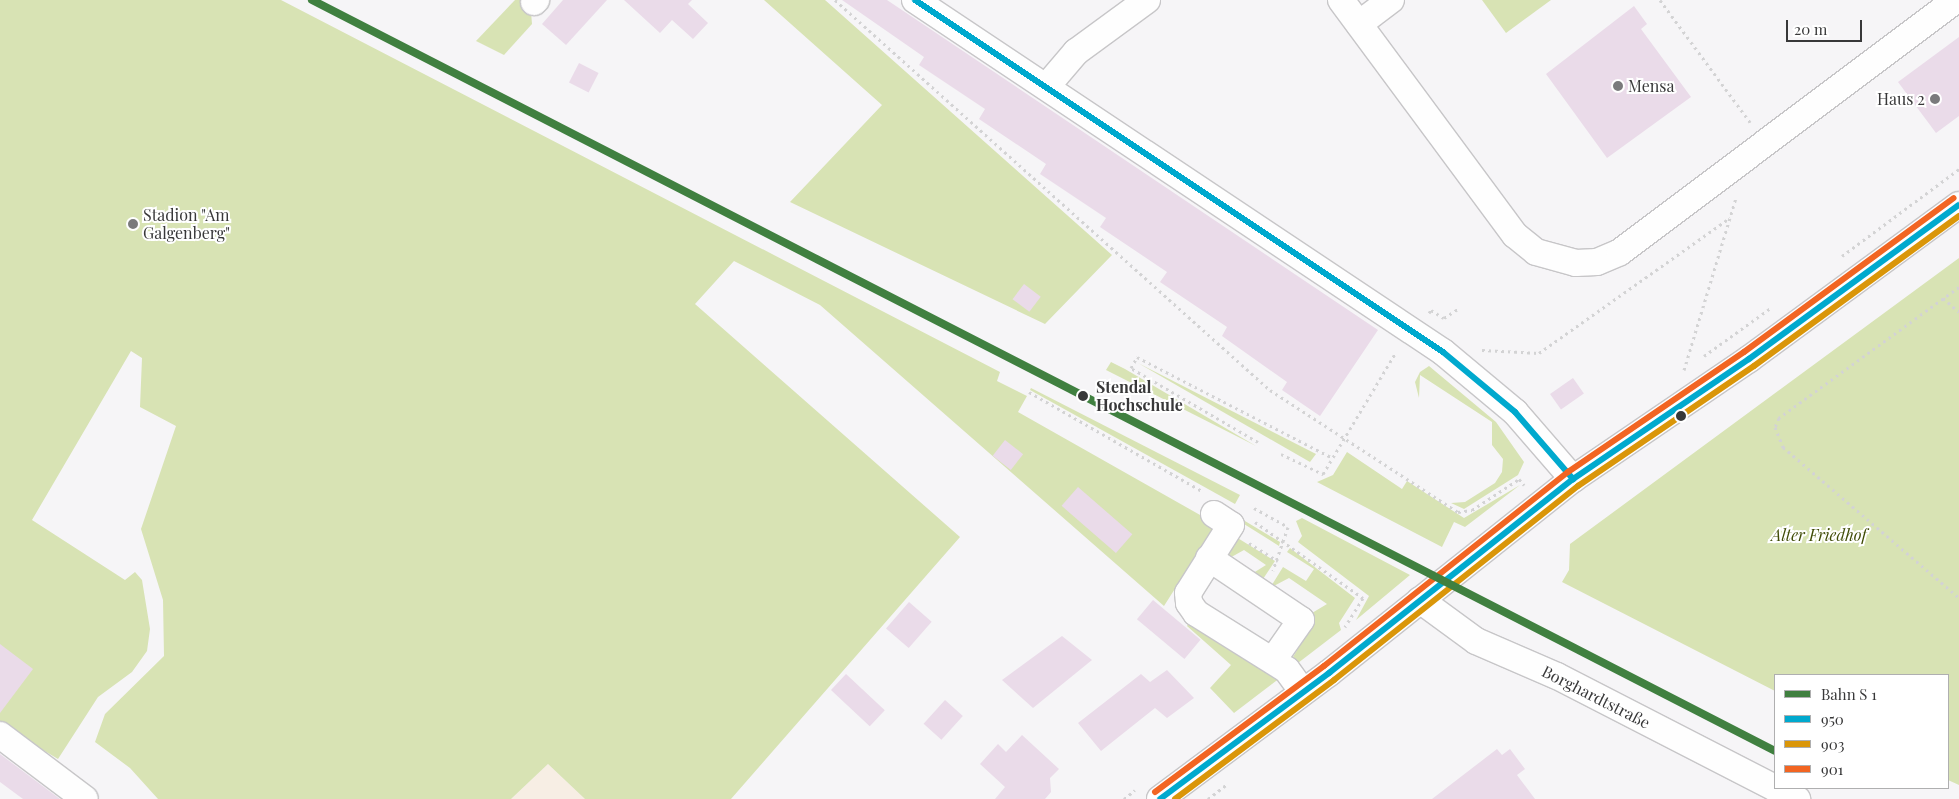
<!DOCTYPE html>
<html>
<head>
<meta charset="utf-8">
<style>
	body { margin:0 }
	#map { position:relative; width:1959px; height:799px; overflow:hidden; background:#f6f5f7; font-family:"Playfair Display",serif }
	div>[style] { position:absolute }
	.commercial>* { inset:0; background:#f7eee4 }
	.green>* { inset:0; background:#d8e3b4 }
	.building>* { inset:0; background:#eadbe9; transform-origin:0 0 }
	.path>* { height:3px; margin-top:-1.5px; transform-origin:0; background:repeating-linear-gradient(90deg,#d3d3d4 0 2.5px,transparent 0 6.5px) }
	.roads { filter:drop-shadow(1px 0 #c7c6c8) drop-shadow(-1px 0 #c7c6c8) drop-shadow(0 1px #c7c6c8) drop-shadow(0 -1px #c7c6c8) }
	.minor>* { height:26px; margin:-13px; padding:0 13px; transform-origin:13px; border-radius:13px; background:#fefefe }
	.bus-1>* { height:6px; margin:-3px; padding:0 3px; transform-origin:3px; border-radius:3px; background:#00a9ce }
	.bus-2>* { height:6px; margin:-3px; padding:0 3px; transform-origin:3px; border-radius:3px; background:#da9609 }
	.bus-3>* { height:6px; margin:-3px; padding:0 3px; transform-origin:3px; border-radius:3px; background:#f26522 }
	.rail-1>* { height:8px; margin:-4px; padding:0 4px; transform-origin:4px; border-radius:4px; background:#408040 }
	.dots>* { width:14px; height:14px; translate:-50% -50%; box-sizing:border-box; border:2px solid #fff; border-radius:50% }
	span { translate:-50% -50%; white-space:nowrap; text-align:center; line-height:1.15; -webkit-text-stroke:4px #fff; paint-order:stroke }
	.poi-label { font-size:16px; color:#383839 }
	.left { translate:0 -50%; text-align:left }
	.right { translate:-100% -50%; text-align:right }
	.stop-label { font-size:16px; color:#383839; font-weight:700 }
	.park-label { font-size:16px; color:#3f4b06; font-style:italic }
	.street-label { font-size:16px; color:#383839 }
	.legend { position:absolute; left:1774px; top:674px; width:175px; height:115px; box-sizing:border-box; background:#fff; border:1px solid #afafb0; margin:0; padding:6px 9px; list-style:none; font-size:15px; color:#383839 }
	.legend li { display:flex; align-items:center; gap:10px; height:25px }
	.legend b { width:25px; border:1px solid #afafb0 }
	.scale { position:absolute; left:1786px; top:20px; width:76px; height:22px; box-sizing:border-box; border:2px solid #383839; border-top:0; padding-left:6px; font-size:15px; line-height:18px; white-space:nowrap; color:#383839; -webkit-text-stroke:4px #fff; paint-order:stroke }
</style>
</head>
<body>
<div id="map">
	<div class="commercial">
		<div style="clip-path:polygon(548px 764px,585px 799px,511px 799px)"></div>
	</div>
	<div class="green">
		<div style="clip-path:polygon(0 0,281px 0,1000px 372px,997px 381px,1027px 396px,1018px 412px,1216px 524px,1164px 606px,820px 305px,734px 261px,695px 304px,960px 537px,731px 799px,585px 799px,548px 764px,511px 799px,158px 799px,130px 768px,95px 742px,105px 714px,164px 656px,163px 600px,141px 529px,176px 426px,140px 407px,142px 358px,131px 351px,32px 520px,125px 580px,135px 572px,142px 580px,150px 629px,147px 651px,132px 672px,98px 697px,58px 759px,13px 732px,0 751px)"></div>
		<div style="clip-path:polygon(515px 0,530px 0,532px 24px,504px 55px,476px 41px)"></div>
		<div style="clip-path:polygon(764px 0,825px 0,1112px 255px,1045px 324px,790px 202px,882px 105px)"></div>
		<div style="clip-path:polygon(1482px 0,1551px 0,1506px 33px)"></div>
		<div style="clip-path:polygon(1959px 258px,1959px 785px,1948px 780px,1948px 675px,1775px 675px,1775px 691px,1562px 582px,1569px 570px,1570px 544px)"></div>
		<div style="clip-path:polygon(1111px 362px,1125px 369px,1256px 446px,1106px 370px)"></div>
		<div style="clip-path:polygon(1138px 363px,1316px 454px,1310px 462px)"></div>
		<div style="clip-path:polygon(1429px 366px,1496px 422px,1524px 462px,1518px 475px,1464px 509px,1451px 503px,1465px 502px,1495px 483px,1502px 472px,1503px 459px,1492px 445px,1492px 422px,1420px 375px,1419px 398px,1415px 382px,1420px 372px)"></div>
		<div style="clip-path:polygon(1031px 388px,1240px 495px,1235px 504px,1030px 390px)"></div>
		<div style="clip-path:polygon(1347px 452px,1402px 489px,1407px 481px,1464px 518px,1520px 485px,1465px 527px,1454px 522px,1442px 547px,1317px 482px,1333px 475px)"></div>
		<div style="clip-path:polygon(1240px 518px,1280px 542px,1279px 546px,1244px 524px,1236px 537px,1275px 561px,1261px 582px,1250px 575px,1266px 565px,1244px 550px,1226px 560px,1224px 552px)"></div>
		<div style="clip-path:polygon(1302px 518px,1410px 575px,1356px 620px,1369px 596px,1298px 542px,1302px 536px,1296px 521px)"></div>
		<div style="clip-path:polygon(1290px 548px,1355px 598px,1339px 623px,1341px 630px,1298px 663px,1293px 657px,1315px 620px,1312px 613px,1327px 604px,1289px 578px,1270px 588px,1283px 567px,1306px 581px,1314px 569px,1287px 552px)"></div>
		<div style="clip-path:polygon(1191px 619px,1280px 678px,1234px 713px,1210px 688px,1231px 665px,1187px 626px)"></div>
	</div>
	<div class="building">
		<div style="clip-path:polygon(563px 0,607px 0,566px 45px,542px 24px)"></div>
		<div style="clip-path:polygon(624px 0,692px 0,688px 4px,708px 23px,693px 39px,672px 20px,660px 33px)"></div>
		<div style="clip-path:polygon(842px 0,887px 0,1378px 330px,1320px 416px,1282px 390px,1287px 382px,1222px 336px,1227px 327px,1160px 282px,1167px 272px,1100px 227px,1106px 218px,1040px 174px,1046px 164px,979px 119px,985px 109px,919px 65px,924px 57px)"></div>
		<div style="clip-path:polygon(1634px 6px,1647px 24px,1641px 29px,1691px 97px,1607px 158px,1546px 74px)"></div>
		<div style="clip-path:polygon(1959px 37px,1959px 116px,1936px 133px,1898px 82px)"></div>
		<div style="left:579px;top:63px;width:22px;height:22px;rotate:27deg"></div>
		<div style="left:1024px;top:284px;width:21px;height:19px;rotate:37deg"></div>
		<div style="left:1573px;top:378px;width:19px;height:28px;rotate:55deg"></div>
		<div style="left:1005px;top:440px;width:23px;height:20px;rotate:38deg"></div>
		<div style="left:1078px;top:487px;width:72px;height:25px;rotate:41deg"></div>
		<div style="left:1153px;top:600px;width:62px;height:25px;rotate:40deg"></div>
		<div style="left:909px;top:602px;width:30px;height:35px;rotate:41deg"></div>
		<div style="clip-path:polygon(1062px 636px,1092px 660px,1033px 708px,1002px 680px)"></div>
		<div style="clip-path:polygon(0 644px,33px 669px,0 713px)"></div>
		<div style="clip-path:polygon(1167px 670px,1194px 698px,1167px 718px,1155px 708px,1101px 751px,1078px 723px,1141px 674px,1150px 682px)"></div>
		<div style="left:846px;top:674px;width:53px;height:22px;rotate:43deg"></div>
		<div style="left:945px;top:700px;width:24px;height:32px;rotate:42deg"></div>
		<div style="clip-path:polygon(1022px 735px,1059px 769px,1050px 778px,1051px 792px,1045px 799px,995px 799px,1005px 787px,980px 764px,998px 744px,1006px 752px)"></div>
		<div style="clip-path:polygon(1497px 749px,1502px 755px,1510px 749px,1525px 769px,1517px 775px,1535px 799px,1432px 799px)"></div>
		<div style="clip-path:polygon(0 754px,60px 799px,23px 799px,0 782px)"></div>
	</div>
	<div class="path">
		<div style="left:835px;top:0;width:584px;rotate:41.88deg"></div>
		<div style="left:1270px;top:390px;width:224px;rotate:33deg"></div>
		<div style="left:1458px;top:512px;width:14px;rotate:-8deg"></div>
		<div style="left:1472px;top:510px;width:56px;rotate:-33.4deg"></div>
		<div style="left:1519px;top:479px;width:8px;rotate:50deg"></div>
		<div style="left:1660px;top:0;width:152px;rotate:53.6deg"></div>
		<div style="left:1842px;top:256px;width:146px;rotate:-36.6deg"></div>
		<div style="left:1959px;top:287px;width:223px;rotate:144deg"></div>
		<div style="left:1779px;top:418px;width:10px;rotate:114deg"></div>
		<div style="left:1775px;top:427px;width:22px;rotate:68deg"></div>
		<div style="left:1783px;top:447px;width:232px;rotate:40.6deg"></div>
		<div style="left:1943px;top:298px;width:21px;rotate:41deg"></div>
		<div style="left:1429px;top:313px;width:4px;rotate:-56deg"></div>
		<div style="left:1431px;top:310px;width:15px;rotate:32deg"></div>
		<div style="left:1444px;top:318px;width:17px;rotate:-33deg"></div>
		<div style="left:1482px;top:350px;width:57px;rotate:3deg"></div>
		<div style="left:1539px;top:353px;width:234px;rotate:-35.3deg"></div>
		<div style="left:1704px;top:356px;width:84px;rotate:-35.8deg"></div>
		<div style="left:1684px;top:370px;width:180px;rotate:-73.2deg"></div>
		<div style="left:1029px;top:392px;width:199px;rotate:29.8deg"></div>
		<div style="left:1258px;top:442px;width:147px;rotate:-149.8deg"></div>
		<div style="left:1131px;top:368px;width:13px;rotate:-61deg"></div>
		<div style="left:1137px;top:357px;width:220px;rotate:27.3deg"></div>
		<div style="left:1281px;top:454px;width:47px;rotate:25.5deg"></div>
		<div style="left:1323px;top:474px;width:142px;rotate:-59.1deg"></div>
		<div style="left:1254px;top:508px;width:39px;rotate:29deg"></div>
		<div style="left:1288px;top:527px;width:46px;rotate:109.2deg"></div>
		<div style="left:1255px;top:522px;width:132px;rotate:35.1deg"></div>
		<div style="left:1363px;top:598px;width:34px;rotate:122deg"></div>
		<div style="left:1249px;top:543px;width:34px;rotate:32deg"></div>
		<div style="left:1124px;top:799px;width:14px;rotate:-39deg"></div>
		<div style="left:1208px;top:799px;width:24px;rotate:-38deg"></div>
	</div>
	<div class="roads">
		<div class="minor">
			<div style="left:915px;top:0;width:635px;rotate:33.69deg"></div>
			<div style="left:1443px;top:352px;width:94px;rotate:39.8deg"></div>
			<div style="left:1515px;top:412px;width:89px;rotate:49.1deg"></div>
			<div style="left:1341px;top:0;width:292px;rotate:53.5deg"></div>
			<div style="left:1515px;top:235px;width:27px;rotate:39deg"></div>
			<div style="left:1536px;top:252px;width:41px;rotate:15.4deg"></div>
			<div style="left:1576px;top:263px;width:21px;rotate:-3deg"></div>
			<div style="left:1597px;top:262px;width:25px;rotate:-23deg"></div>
			<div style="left:1620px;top:252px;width:420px;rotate:-36.9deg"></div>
			<div style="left:534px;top:2px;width:3px;rotate:-45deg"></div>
			<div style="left:1359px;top:24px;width:40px;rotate:-37deg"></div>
			<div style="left:1047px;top:86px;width:45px;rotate:-49.5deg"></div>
			<div style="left:1076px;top:52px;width:88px;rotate:-36.2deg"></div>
			<div style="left:1214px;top:514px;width:20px;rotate:33deg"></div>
			<div style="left:1231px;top:525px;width:80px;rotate:122.3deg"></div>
			<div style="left:1188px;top:593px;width:10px;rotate:84deg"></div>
			<div style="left:1189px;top:603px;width:12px;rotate:55deg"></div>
			<div style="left:1196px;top:613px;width:107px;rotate:32.1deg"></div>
			<div style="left:1287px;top:670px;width:27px;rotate:54deg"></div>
			<div style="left:1209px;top:558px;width:111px;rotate:34deg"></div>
			<div style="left:1301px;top:620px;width:49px;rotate:125deg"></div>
			<div style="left:1420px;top:600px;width:69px;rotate:36.2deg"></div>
			<div style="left:1476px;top:641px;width:88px;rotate:23.4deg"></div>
			<div style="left:1557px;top:676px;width:245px;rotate:27.2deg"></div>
			<div style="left:0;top:735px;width:106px;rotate:37deg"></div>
			<div style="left:1775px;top:788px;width:25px;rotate:27deg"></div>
			<div style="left:1160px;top:799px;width:211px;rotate:-36.7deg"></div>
			<div style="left:1329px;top:673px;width:312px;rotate:-38.5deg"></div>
			<div style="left:1573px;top:479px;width:213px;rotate:-34.3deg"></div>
			<div style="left:1749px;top:359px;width:260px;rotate:-36.3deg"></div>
		</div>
	</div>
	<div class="bus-1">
		<div style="left:915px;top:0;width:635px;rotate:33.69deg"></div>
		<div style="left:1443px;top:352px;width:94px;rotate:39.8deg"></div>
		<div style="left:1515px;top:412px;width:89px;rotate:49.1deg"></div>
		<div style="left:1160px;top:799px;width:211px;rotate:-36.7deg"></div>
		<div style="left:1329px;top:673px;width:312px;rotate:-38.5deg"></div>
		<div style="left:1573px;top:479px;width:213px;rotate:-34.3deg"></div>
		<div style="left:1749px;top:359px;width:260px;rotate:-36.3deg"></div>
	</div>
	<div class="bus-2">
		<div style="left:1175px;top:799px;width:199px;rotate:-36.8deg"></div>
		<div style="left:1334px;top:680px;width:312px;rotate:-38.5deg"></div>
		<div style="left:1578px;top:486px;width:213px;rotate:-34.3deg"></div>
		<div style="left:1754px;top:366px;width:254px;rotate:-36.2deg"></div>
	</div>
	<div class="bus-3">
		<div style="left:1155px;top:792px;width:211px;rotate:-36.7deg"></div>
		<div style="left:1324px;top:666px;width:312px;rotate:-38.5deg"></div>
		<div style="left:1568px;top:472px;width:213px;rotate:-34.3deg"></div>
		<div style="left:1744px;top:352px;width:260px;rotate:-36.3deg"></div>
	</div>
	<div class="rail-1">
		<div style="left:312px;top:0;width:1644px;rotate:27.17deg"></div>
	</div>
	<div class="dots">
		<div style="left:1618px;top:86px;background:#7a7a7c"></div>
		<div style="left:1935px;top:99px;background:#7a7a7c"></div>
		<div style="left:133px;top:224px;background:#7a7a7c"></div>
		<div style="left:1083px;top:396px;background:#383839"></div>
		<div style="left:1681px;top:416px;background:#383839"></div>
	</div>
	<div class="poi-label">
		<span class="left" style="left:1628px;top:86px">Mensa</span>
		<span class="right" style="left:1925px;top:99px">Haus 2</span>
		<span class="left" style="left:143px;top:224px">Stadion "Am<br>Galgenberg"</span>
	</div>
	<div class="stop-label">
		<span class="left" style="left:1096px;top:396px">Stendal<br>Hochschule</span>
	</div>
	<div class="park-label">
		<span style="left:1819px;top:535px">Alter Friedhof</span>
	</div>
	<div class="street-label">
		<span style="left:1596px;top:697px;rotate:27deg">Borghardtstraße</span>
	</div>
	<ul class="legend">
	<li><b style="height:6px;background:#408040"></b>Bahn S 1</li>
	<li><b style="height:6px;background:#00a9ce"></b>950</li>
	<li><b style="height:6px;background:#da9609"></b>903</li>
	<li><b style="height:6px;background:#f26522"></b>901</li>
	</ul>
	<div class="scale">20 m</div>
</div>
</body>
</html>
